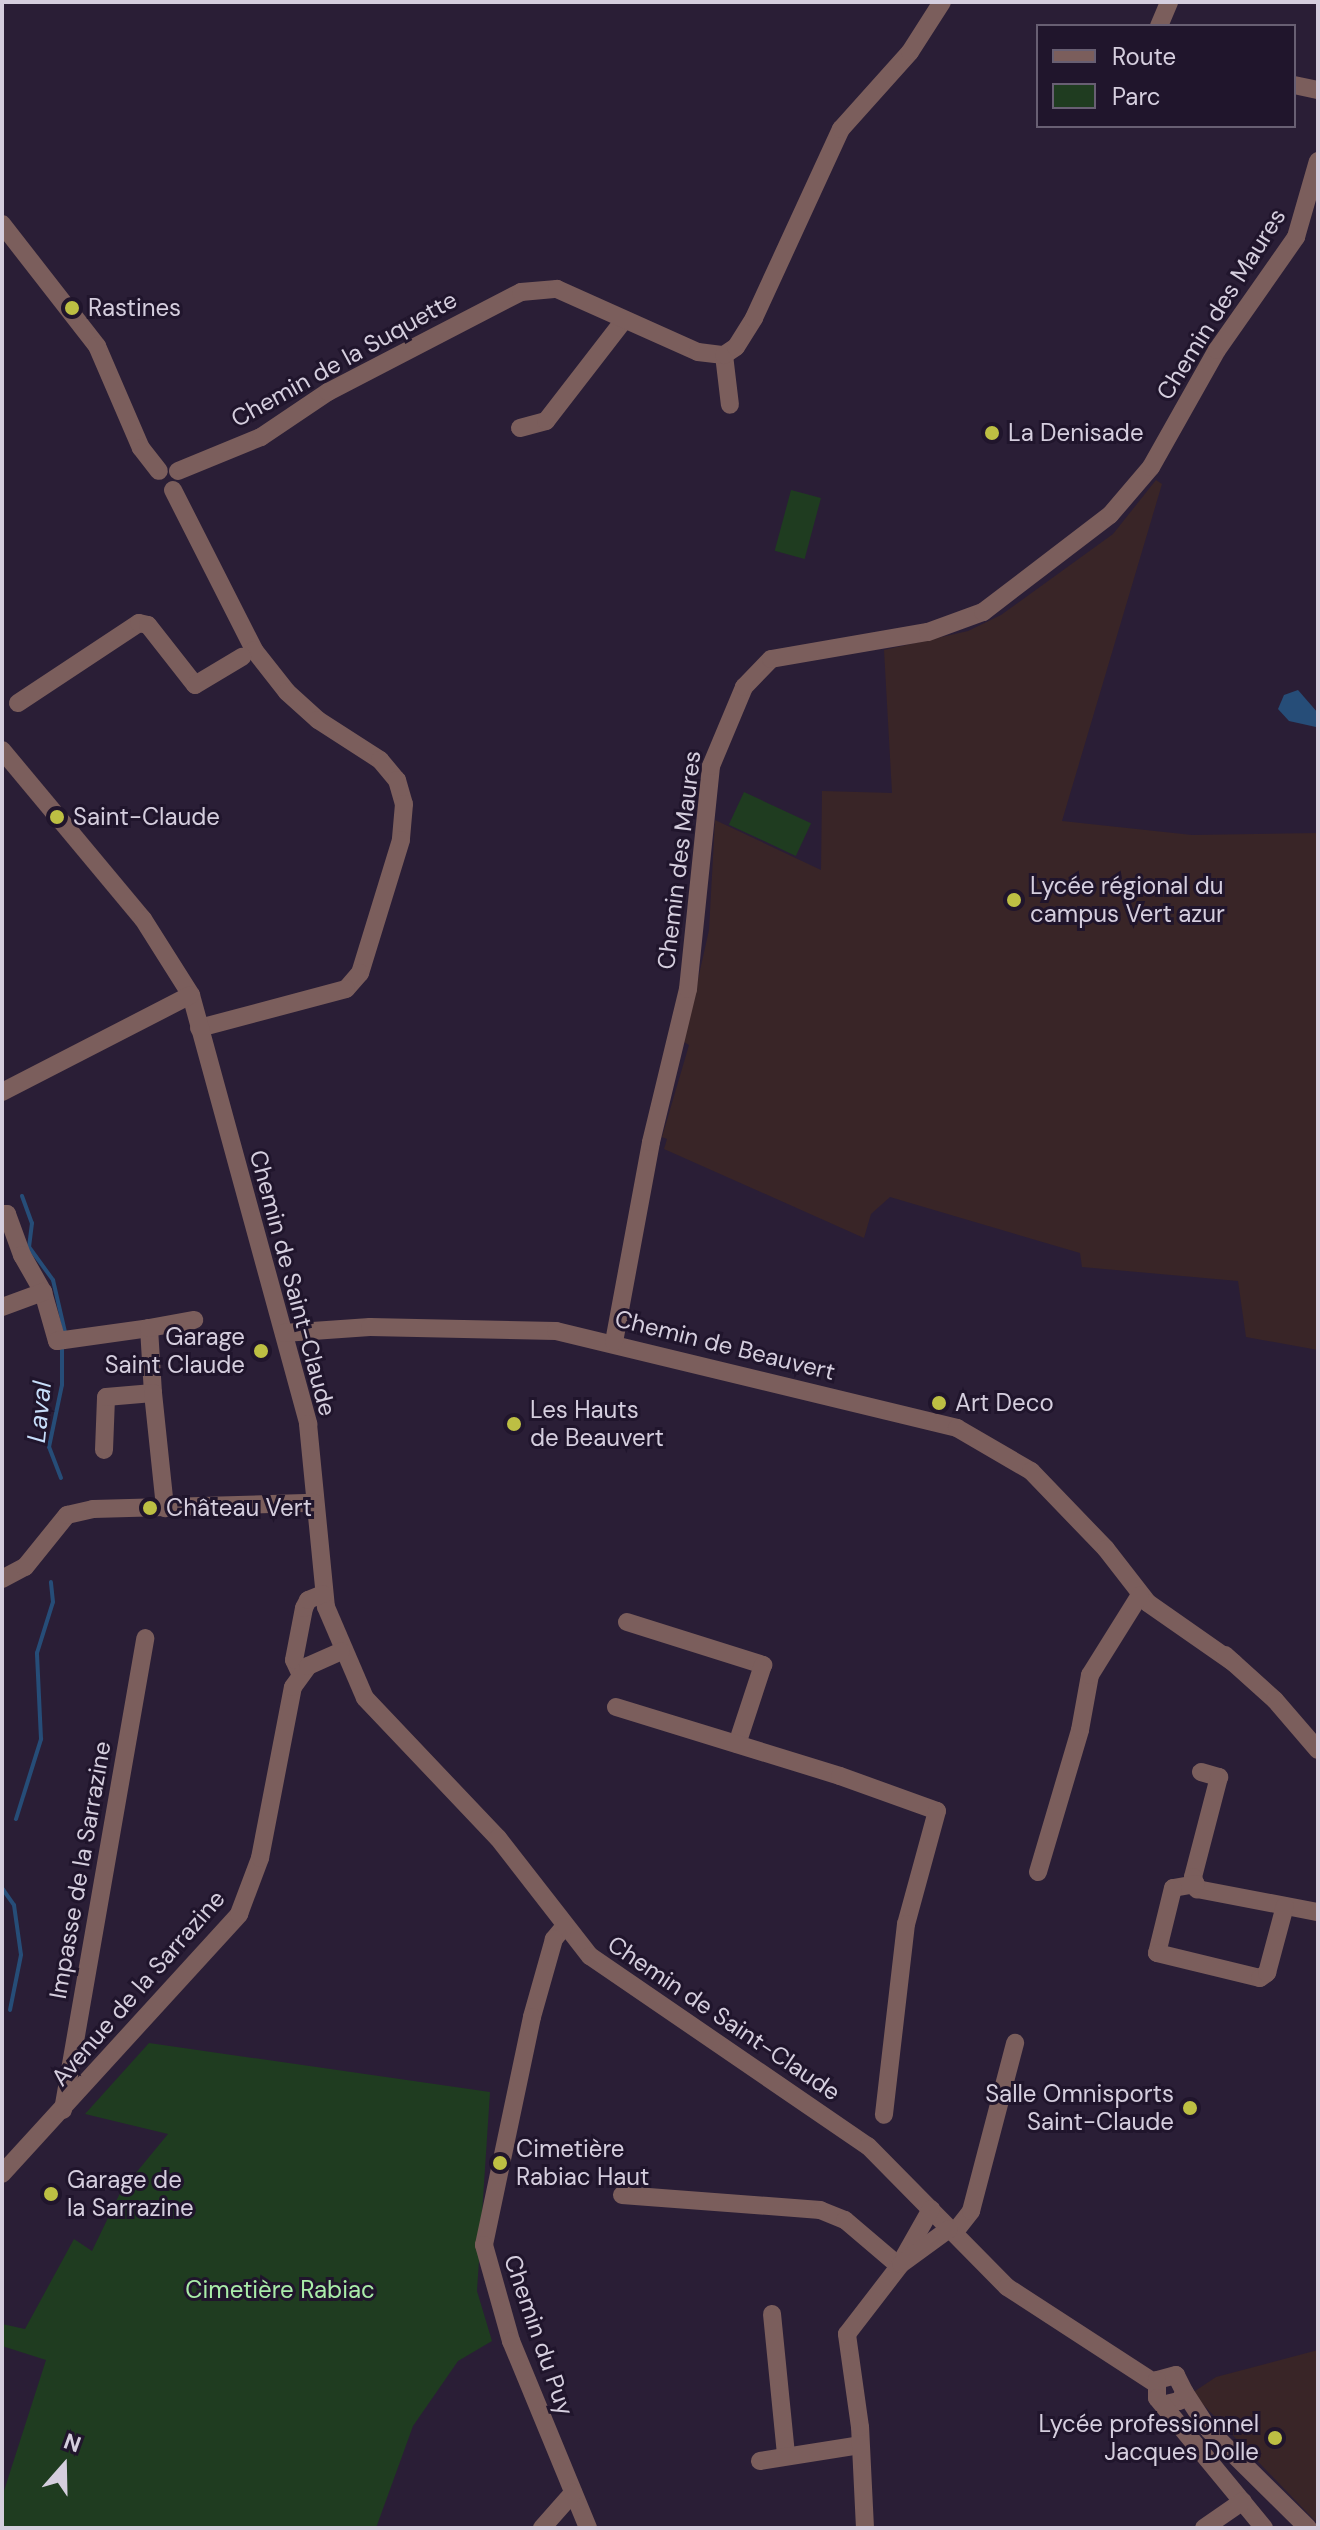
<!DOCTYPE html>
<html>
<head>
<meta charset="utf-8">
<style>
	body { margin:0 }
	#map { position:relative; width:1320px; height:2530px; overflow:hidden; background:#2a1e36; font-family:"DM Sans",sans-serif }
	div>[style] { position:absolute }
	.education>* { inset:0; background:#392527 }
	.green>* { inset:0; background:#1f3c20; transform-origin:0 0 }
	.water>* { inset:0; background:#264d78 }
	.stream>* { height:4px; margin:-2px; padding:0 2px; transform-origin:2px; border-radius:2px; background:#264d78 }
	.minor>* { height:18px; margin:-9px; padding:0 9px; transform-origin:9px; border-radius:9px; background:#7b5e5c }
	.dots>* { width:22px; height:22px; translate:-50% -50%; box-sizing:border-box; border:4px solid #20152c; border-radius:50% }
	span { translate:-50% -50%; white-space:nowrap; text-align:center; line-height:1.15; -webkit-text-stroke:6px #20152c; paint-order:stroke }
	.street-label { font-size:24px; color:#d5cede }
	.poi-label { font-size:24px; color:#d5cede }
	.left { translate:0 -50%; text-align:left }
	.right { translate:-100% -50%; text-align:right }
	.park-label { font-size:24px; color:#a9eda9 }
	.water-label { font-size:26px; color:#c7defa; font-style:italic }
	.frame { position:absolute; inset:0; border:4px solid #d5cede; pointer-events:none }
	.legend { position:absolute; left:1036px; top:24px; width:260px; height:104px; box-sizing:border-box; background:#20152c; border:2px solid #685f73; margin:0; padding:10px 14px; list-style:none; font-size:24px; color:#d5cede }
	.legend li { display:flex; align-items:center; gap:16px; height:40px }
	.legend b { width:40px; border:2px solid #685f73 }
	.north { position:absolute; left:24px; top:2426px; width:80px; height:80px; -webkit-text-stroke:6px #20152c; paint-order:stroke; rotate:20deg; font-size:22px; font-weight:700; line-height:32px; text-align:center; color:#d5cede }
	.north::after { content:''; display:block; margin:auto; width:28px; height:36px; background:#d5cede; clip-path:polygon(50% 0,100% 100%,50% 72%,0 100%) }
</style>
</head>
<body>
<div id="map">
	<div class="education">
		<div style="clip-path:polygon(1156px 480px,1162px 484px,1062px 821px,1192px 835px,1318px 833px,1318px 1350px,1246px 1337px,1238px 1281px,1082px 1267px,1080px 1253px,890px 1197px,871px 1214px,864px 1238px,664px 1149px,667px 1139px,662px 1137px,689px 1045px,684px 1042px,709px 930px,715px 820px,821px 870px,822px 791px,892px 793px,884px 650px,968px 631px,1001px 615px,1113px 534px)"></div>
		<div style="clip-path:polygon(1318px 2350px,1318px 2524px,1192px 2393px,1216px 2377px)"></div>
	</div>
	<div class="green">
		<div style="left:791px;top:490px;width:31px;height:63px;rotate:15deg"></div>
		<div style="left:744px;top:792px;width:74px;height:36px;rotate:25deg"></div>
		<div style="clip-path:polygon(149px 2043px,490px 2092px,477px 2291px,492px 2341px,458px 2361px,413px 2426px,376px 2528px,2px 2528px,2px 2497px,46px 2360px,2px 2346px,2px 2324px,25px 2329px,74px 2239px,92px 2251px,121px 2191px,168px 2134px,85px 2114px)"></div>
	</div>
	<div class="water">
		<div style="clip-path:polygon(1298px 690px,1318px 713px,1316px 727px,1289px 721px,1278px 709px,1284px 695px)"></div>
	</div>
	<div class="stream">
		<div style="left:22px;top:1196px;width:29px;rotate:70deg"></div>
		<div style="left:32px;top:1223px;width:24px;rotate:97deg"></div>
		<div style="left:29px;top:1247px;width:41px;rotate:54deg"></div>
		<div style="left:53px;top:1280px;width:53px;rotate:77deg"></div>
		<div style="left:61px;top:1478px;width:33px;rotate:-111deg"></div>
		<div style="left:49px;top:1447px;width:63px;rotate:-78.2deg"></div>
		<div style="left:62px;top:1385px;width:37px;rotate:-90deg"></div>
		<div style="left:16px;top:1819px;width:84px;rotate:-72.6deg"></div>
		<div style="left:41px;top:1739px;width:86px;rotate:-92.7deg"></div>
		<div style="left:37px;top:1653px;width:53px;rotate:-72.6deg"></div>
		<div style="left:53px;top:1602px;width:20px;rotate:-96deg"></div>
		<div style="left:2px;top:1888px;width:21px;rotate:55deg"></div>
		<div style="left:14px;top:1905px;width:50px;rotate:82deg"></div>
		<div style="left:21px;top:1955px;width:56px;rotate:101.3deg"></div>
	</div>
	<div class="minor">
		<div style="left:1159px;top:26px;width:26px;rotate:-67deg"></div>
		<div style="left:1294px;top:85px;width:25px;rotate:12deg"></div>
		<div style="left:2px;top:224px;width:155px;rotate:52.1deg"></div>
		<div style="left:97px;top:346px;width:111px;rotate:66.7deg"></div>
		<div style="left:141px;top:448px;width:29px;rotate:52deg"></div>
		<div style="left:724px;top:355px;width:50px;rotate:83.2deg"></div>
		<div style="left:520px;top:428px;width:27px;rotate:-15deg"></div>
		<div style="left:546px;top:421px;width:128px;rotate:-52.3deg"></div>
		<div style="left:178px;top:471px;width:90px;rotate:-22.3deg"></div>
		<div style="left:261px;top:437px;width:81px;rotate:-33.9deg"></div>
		<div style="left:328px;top:392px;width:217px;rotate:-27.4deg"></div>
		<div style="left:521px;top:292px;width:36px;rotate:-5deg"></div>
		<div style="left:557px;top:289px;width:154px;rotate:24.1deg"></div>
		<div style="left:698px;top:352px;width:26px;rotate:7deg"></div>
		<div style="left:724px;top:355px;width:14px;rotate:-34deg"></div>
		<div style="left:736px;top:347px;width:34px;rotate:-58deg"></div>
		<div style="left:754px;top:318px;width:208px;rotate:-65.3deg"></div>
		<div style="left:841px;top:129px;width:103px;rotate:-48.1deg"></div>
		<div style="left:910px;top:52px;width:59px;rotate:-57.4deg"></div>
		<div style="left:173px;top:490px;width:179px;rotate:63.1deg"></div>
		<div style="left:254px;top:650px;width:53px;rotate:51.8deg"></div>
		<div style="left:287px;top:692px;width:42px;rotate:42.1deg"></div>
		<div style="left:318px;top:720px;width:74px;rotate:32.8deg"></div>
		<div style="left:380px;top:760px;width:26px;rotate:50deg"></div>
		<div style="left:397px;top:780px;width:25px;rotate:74deg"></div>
		<div style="left:404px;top:804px;width:36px;rotate:95deg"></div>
		<div style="left:401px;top:840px;width:139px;rotate:107.1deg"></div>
		<div style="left:360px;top:973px;width:21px;rotate:131deg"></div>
		<div style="left:346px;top:989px;width:152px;rotate:165.1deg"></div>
		<div style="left:18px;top:703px;width:145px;rotate:-33.5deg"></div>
		<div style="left:139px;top:623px;width:9px;rotate:13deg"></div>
		<div style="left:148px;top:625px;width:76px;rotate:51.9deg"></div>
		<div style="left:195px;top:685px;width:55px;rotate:-30.8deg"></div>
		<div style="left:2px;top:750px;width:220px;rotate:50.2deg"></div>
		<div style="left:143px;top:919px;width:90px;rotate:57.7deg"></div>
		<div style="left:191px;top:995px;width:445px;rotate:74.7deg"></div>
		<div style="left:308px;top:1424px;width:184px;rotate:84.4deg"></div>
		<div style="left:326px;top:1607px;width:99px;rotate:66.8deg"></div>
		<div style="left:365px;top:1698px;width:193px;rotate:46.5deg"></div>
		<div style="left:498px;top:1838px;width:150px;rotate:52.1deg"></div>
		<div style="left:590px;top:1956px;width:337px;rotate:34.4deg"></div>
		<div style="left:868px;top:2146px;width:198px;rotate:45.4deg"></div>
		<div style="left:1007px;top:2287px;width:176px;rotate:33deg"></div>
		<div style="left:2px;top:1092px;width:212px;rotate:-27.2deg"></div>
		<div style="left:2px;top:1214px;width:5px"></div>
		<div style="left:7px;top:1214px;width:44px;rotate:69.9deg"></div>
		<div style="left:22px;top:1255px;width:43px;rotate:60.4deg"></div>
		<div style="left:43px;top:1292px;width:51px;rotate:74.1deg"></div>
		<div style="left:57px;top:1341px;width:93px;rotate:-8deg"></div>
		<div style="left:149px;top:1328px;width:65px;rotate:86.5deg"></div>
		<div style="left:2px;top:1307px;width:44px;rotate:-20.1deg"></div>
		<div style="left:149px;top:1328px;width:46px;rotate:-10.1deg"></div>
		<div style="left:284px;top:1333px;width:86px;rotate:-4deg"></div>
		<div style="left:370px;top:1327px;width:186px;rotate:1.2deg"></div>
		<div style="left:556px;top:1331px;width:413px;rotate:13.6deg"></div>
		<div style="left:957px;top:1428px;width:86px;rotate:30.2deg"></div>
		<div style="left:1031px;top:1471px;width:108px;rotate:46.1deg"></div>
		<div style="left:1106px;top:1549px;width:68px;rotate:52.1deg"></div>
		<div style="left:1148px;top:1603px;width:105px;rotate:34.9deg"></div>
		<div style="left:614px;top:1342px;width:203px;rotate:-79.5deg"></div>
		<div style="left:651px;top:1142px;width:157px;rotate:-76.4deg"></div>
		<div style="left:688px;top:989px;width:224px;rotate:-84.1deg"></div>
		<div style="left:711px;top:766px;width:86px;rotate:-67.3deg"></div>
		<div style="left:744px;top:687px;width:39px;rotate:-46deg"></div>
		<div style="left:771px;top:659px;width:159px;rotate:-9.8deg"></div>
		<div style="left:928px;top:632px;width:59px;rotate:-20deg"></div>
		<div style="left:983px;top:612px;width:160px;rotate:-37.4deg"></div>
		<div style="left:1110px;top:515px;width:63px;rotate:-49.5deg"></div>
		<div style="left:1151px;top:467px;width:134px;rotate:-60.6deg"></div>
		<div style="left:1217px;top:350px;width:138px;rotate:-55deg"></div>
		<div style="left:1296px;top:237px;width:79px;rotate:-73.9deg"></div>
		<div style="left:104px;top:1450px;width:53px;rotate:-87.8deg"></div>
		<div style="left:106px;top:1397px;width:47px;rotate:-4.9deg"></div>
		<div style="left:153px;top:1393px;width:116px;rotate:84deg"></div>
		<div style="left:2px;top:1579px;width:26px;rotate:-28deg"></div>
		<div style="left:25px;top:1567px;width:67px;rotate:-51.1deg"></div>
		<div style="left:67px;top:1515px;width:27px;rotate:-13deg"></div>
		<div style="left:93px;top:1509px;width:221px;rotate:-1.6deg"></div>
		<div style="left:627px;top:1622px;width:143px;rotate:17.5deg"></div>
		<div style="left:763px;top:1665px;width:83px;rotate:108.2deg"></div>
		<div style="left:1225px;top:1655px;width:67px;rotate:42deg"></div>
		<div style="left:1275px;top:1700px;width:66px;rotate:49.3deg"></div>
		<div style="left:300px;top:1673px;width:14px;rotate:-115deg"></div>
		<div style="left:294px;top:1660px;width:53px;rotate:-79.1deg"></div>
		<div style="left:304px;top:1608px;width:9px;rotate:-63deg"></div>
		<div style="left:308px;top:1600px;width:16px;rotate:-22deg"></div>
		<div style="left:616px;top:1707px;width:234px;rotate:17.1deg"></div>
		<div style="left:840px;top:1776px;width:103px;rotate:19.8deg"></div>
		<div style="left:937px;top:1811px;width:117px;rotate:105.3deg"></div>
		<div style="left:906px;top:1924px;width:192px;rotate:96.6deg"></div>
		<div style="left:1201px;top:1772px;width:19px;rotate:16deg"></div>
		<div style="left:1219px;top:1777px;width:103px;rotate:104.6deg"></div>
		<div style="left:1193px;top:1877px;width:13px;rotate:72deg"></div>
		<div style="left:1197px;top:1889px;width:123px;rotate:10.8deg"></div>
		<div style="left:1038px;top:1872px;width:148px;rotate:-73.5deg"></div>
		<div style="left:1080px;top:1730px;width:56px;rotate:-79.7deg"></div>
		<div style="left:1090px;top:1675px;width:94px;rotate:-58deg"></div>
		<div style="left:1196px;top:1884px;width:23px;rotate:170deg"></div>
		<div style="left:1173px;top:1888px;width:67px;rotate:103.8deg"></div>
		<div style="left:1157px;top:1953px;width:106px;rotate:13.6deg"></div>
		<div style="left:1260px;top:1978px;width:9px;rotate:-36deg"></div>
		<div style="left:1267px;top:1973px;width:69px;rotate:-75deg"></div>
		<div style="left:564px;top:1927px;width:16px;rotate:130deg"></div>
		<div style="left:554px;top:1939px;width:81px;rotate:105.8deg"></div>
		<div style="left:532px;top:2017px;width:233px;rotate:101.9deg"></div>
		<div style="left:484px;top:2245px;width:100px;rotate:74.3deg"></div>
		<div style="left:511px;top:2341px;width:202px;rotate:67.6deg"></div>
		<div style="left:63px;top:2110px;width:479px;rotate:-80.1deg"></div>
		<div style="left:2px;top:2174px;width:352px;rotate:-47.6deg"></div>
		<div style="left:239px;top:1914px;width:60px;rotate:-69.4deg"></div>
		<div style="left:260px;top:1858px;width:174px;rotate:-79.1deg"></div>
		<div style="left:293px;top:1687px;width:26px;rotate:-54deg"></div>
		<div style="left:308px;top:1666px;width:36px;rotate:-24deg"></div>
		<div style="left:622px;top:2195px;width:199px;rotate:4.3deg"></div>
		<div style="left:820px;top:2210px;width:27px;rotate:22deg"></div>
		<div style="left:845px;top:2220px;width:71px;rotate:40.4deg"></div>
		<div style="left:954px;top:2233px;width:28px;rotate:-52deg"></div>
		<div style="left:971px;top:2211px;width:174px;rotate:-75.3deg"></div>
		<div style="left:904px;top:2257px;width:55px;rotate:-60.6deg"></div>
		<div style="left:772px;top:2314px;width:141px;rotate:84.3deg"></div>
		<div style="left:1185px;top:2393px;width:44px;rotate:57deg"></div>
		<div style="left:1209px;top:2430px;width:139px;rotate:44.7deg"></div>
		<div style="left:1166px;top:2404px;width:13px;rotate:-13deg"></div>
		<div style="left:1179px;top:2401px;width:10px;rotate:-53deg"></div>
		<div style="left:1185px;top:2393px;width:20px;rotate:-117deg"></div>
		<div style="left:1176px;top:2375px;width:20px;rotate:165deg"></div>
		<div style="left:1157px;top:2380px;width:18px;rotate:90deg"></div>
		<div style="left:1157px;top:2398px;width:168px;rotate:50.5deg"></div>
		<div style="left:760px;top:2461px;width:101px;rotate:-9.1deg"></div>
		<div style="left:542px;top:2528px;width:47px;rotate:-48.5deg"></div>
		<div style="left:865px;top:2528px;width:101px;rotate:-92.8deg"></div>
		<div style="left:860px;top:2427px;width:94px;rotate:-98deg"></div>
		<div style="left:847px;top:2334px;width:88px;rotate:-52.4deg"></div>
		<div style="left:901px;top:2264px;width:59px;rotate:-36.1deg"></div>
		<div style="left:1204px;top:2528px;width:47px;rotate:-34.7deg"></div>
	</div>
	<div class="dots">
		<div style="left:72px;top:308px;background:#bdbf43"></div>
		<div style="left:992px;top:433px;background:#bdbf43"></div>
		<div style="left:57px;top:817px;background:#bdbf43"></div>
		<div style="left:1014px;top:900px;background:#bdbf43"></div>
		<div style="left:261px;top:1351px;background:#bdbf43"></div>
		<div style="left:939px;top:1403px;background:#bdbf43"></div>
		<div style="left:514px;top:1424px;background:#bdbf43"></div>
		<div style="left:150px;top:1508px;background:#bdbf43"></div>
		<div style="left:1190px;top:2108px;background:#bdbf43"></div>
		<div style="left:500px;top:2163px;background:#bdbf43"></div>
		<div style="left:51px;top:2194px;background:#bdbf43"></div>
		<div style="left:1275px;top:2438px;background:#bdbf43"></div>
	</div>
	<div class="street-label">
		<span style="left:1221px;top:304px;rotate:-58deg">Chemin des Maures</span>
		<span style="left:344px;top:359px;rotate:-29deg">Chemin de la Suquette</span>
		<span style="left:679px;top:860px;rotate:-83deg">Chemin des Maures</span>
		<span style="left:293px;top:1283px;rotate:75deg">Chemin de Saint-Claude</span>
		<span style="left:725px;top:1345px;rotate:14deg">Chemin de Beauvert</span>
		<span style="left:80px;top:1870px;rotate:-80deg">Impasse de la Sarrazine</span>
		<span style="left:138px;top:1988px;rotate:-49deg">Avenue de la Sarrazine</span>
		<span style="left:724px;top:2018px;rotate:34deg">Chemin de Saint-Claude</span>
		<span style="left:539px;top:2335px;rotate:71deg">Chemin du Puy</span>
	</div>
	<div class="poi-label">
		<span class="left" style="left:88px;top:308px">Rastines</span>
		<span class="left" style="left:1008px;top:433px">La Denisade</span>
		<span class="left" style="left:73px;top:817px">Saint-Claude</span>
		<span class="left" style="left:1030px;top:900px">Lycée régional du<br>campus Vert azur</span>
		<span class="right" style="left:245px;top:1351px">Garage<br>Saint Claude</span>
		<span class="left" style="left:955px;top:1403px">Art Deco</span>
		<span class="left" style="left:530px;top:1424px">Les Hauts<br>de Beauvert</span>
		<span class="left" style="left:166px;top:1508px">Château Vert</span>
		<span class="right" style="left:1174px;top:2108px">Salle Omnisports<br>Saint-Claude</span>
		<span class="left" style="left:516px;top:2163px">Cimetière<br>Rabiac Haut</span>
		<span class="left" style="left:67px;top:2194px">Garage de<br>la Sarrazine</span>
		<span class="right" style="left:1259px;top:2438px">Lycée professionnel<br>Jacques Dolle</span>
	</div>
	<div class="park-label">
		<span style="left:280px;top:2290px">Cimetière Rabiac</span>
	</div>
	<div class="water-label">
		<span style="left:40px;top:1412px;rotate:-84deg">Laval</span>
	</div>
	<div class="frame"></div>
	<ul class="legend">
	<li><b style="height:10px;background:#7b5e5c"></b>Route</li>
	<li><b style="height:22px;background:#1f3c20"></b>Parc</li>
	</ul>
	<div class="north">N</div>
</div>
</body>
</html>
